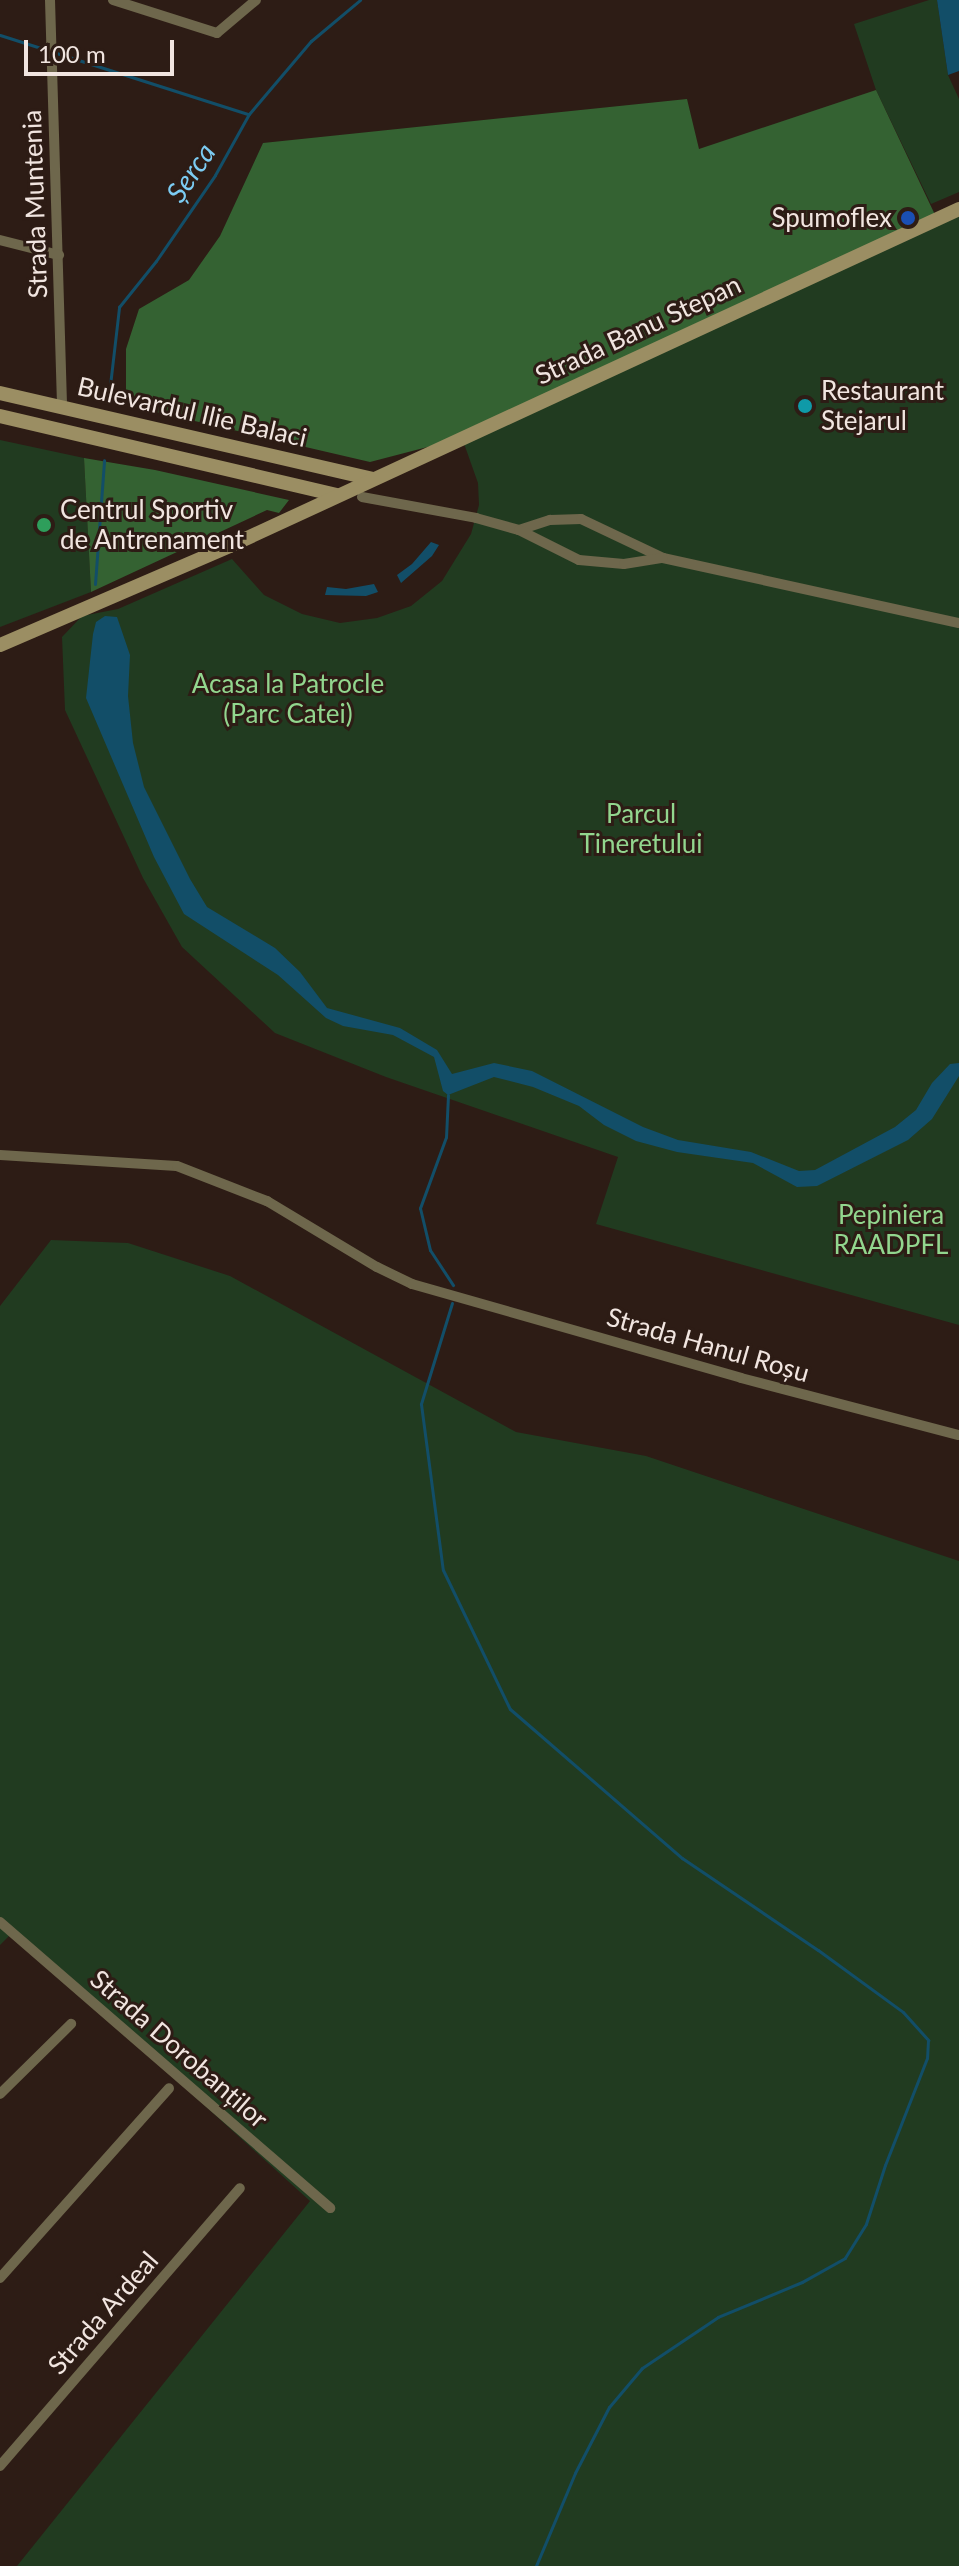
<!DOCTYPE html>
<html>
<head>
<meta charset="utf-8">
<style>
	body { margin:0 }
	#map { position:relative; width:959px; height:2566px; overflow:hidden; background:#2d1c15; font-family:Lato,sans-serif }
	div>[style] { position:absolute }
	.green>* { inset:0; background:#213b20 }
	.forest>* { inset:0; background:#346232 }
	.water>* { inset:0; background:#124e68 }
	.stream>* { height:3px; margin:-1.5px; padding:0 1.5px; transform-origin:1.5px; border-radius:1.5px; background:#124e68 }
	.street>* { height:10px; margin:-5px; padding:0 5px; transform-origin:5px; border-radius:5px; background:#6e674c }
	.secondary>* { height:14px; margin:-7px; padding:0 7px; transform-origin:7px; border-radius:7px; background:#9b8e63 }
	.dots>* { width:22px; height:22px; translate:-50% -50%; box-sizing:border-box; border:4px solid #2d1c15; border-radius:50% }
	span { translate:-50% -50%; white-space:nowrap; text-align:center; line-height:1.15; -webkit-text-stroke:6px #2d1c15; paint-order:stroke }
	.street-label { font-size:26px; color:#f1e5e0 }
	.poi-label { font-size:26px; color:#f1e5e0 }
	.right { translate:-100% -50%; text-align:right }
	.left { translate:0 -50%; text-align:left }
	.park-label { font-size:26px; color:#92d68e }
	.water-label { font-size:28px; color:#7cccf3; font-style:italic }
	.scale { position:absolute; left:24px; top:40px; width:150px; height:36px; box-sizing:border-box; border:4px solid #f1e5e0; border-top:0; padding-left:10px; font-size:24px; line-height:28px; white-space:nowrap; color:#f1e5e0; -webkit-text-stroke:6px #2d1c15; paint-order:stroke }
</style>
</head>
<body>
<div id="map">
	<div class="green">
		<div style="clip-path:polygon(929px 0,937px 0,948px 75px,959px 99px,959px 192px,931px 204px,876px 90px,854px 24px)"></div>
		<div style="clip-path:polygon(959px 213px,959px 1325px,596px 1224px,618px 1157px,386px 1077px,275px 1033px,182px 947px,143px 878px,65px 710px,62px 637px,82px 616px,118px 609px,232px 559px,264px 595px,302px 614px,340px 623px,377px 618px,411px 606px,442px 581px,471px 534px,479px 505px,478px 483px,462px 438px)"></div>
		<div style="clip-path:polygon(0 440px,84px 458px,91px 592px,0 627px)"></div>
		<div style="clip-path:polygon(51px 1240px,128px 1243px,230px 1276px,516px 1432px,646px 1456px,959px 1561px,959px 2566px,17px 2566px,310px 2201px,13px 1932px,0 1945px,0 1306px)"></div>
	</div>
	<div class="forest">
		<div style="clip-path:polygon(876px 90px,937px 219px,462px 438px,370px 462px,126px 405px,126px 349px,139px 309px,189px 280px,220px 236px,263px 143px,687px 99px,699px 149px)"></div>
		<div style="clip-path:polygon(84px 458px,155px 470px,289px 500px,279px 513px,267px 510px,91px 592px)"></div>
	</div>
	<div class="water">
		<div style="clip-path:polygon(937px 0,959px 0,959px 71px,948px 75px)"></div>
		<div style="clip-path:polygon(431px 542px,439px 545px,432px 556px,401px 583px,397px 575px,412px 564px)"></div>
		<div style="clip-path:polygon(374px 584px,378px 592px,366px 596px,325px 595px,327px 587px,346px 589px)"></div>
		<div style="clip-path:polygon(105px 616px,117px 617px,130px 655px,128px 696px,133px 743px,144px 787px,190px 879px,207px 907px,275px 948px,300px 972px,327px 1008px,400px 1028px,437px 1050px,452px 1074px,494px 1063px,532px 1071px,643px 1127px,678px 1140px,751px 1152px,799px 1171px,815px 1170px,895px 1127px,916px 1110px,932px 1083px,950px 1064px,959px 1063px,959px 1076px,932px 1119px,908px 1140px,817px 1186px,797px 1187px,753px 1163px,677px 1152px,636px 1141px,604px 1125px,579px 1106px,533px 1087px,494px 1077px,448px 1095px,443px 1091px,434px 1057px,393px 1035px,343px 1026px,326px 1018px,278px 975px,184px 914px,154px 857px,86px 698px,93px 634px,96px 622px)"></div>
	</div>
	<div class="stream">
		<div style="left:0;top:35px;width:260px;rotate:17.7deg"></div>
		<div style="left:109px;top:394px;width:88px;rotate:-83.4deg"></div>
		<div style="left:119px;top:307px;width:59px;rotate:-51.2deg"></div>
		<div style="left:156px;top:261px;width:104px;rotate:-55.5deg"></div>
		<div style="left:215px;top:175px;width:70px;rotate:-60.9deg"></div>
		<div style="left:249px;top:114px;width:96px;rotate:-49.7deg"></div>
		<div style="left:311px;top:41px;width:64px;rotate:-39.9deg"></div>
		<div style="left:95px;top:584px;width:124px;rotate:-85.8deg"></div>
		<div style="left:448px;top:1095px;width:42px;rotate:92.7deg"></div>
		<div style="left:446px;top:1137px;width:76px;rotate:110.1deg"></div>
		<div style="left:420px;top:1208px;width:43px;rotate:76.6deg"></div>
		<div style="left:430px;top:1250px;width:42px;rotate:56.7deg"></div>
		<div style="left:452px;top:1303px;width:106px;rotate:107.1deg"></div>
		<div style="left:421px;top:1404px;width:167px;rotate:82.5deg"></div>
		<div style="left:443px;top:1570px;width:154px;rotate:64.3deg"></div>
		<div style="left:510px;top:1709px;width:228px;rotate:40.9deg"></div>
		<div style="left:682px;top:1858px;width:164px;rotate:34.1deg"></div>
		<div style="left:818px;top:1950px;width:105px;rotate:36.1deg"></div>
		<div style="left:903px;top:2012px;width:38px;rotate:48deg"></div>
		<div style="left:928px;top:2040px;width:18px;rotate:93deg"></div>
		<div style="left:927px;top:2058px;width:115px;rotate:111.4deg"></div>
		<div style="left:885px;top:2165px;width:62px;rotate:107.9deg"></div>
		<div style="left:866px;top:2224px;width:40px;rotate:122deg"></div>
		<div style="left:845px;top:2258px;width:49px;rotate:150.8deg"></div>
		<div style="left:802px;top:2282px;width:91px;rotate:157.4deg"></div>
		<div style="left:718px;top:2317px;width:92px;rotate:146.1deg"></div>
		<div style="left:642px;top:2368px;width:51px;rotate:130.2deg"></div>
		<div style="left:609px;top:2407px;width:74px;rotate:117.3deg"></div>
		<div style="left:575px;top:2473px;width:101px;rotate:112.8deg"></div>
	</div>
	<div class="street">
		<div style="left:50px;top:0;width:407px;rotate:88.3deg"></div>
		<div style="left:113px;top:0;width:109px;rotate:17.6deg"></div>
		<div style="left:217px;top:33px;width:51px;rotate:-40.2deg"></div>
		<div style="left:0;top:240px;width:61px;rotate:14.3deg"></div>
		<div style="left:362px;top:497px;width:116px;rotate:10.4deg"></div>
		<div style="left:476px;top:518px;width:45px;rotate:15.6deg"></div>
		<div style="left:519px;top:530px;width:33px;rotate:-18deg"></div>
		<div style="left:550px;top:520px;width:31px;rotate:-2deg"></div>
		<div style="left:581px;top:519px;width:91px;rotate:25.4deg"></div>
		<div style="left:663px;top:558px;width:303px;rotate:12.4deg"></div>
		<div style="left:519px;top:530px;width:67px;rotate:26.6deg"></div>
		<div style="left:579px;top:560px;width:45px;rotate:5.1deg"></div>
		<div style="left:624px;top:564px;width:39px;rotate:-9deg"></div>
		<div style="left:0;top:1155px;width:177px;rotate:3.6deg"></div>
		<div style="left:177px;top:1166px;width:97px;rotate:21.3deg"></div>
		<div style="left:267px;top:1201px;width:128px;rotate:31deg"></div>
		<div style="left:377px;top:1267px;width:39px;rotate:26deg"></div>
		<div style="left:412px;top:1284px;width:342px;rotate:15.9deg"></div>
		<div style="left:741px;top:1378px;width:225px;rotate:14.7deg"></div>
		<div style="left:0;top:1922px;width:437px;rotate:40.9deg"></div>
		<div style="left:0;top:2094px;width:100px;rotate:-44.6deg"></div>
		<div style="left:0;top:2278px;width:254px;rotate:-48.3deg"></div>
		<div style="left:0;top:2466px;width:367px;rotate:-49.2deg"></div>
	</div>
	<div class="secondary">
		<div style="left:0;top:393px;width:382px;rotate:13deg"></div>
		<div style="left:0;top:416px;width:347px;rotate:13.2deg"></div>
		<div style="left:0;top:645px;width:250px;rotate:-23.3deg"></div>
		<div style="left:230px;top:546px;width:803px;rotate:-24.81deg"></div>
	</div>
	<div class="dots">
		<div style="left:908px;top:218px;background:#1a4fb4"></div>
		<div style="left:805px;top:406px;background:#0f9aa8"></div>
		<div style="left:44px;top:525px;background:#2e9e5b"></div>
	</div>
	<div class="street-label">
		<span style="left:35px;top:204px;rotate:-92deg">Strada Muntenia</span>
		<span style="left:638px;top:330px;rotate:-25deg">Strada Banu Stepan</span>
		<span style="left:192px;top:412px;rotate:13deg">Bulevardul Ilie Balaci</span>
		<span style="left:708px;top:1345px;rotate:16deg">Strada Hanul Roșu</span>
		<span style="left:179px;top:2049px;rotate:41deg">Strada Dorobanților</span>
		<span style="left:103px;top:2313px;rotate:-49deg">Strada Ardeal</span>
	</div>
	<div class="poi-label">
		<span class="right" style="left:892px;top:218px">Spumoflex</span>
		<span class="left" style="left:821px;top:406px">Restaurant<br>Stejarul</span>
		<span class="left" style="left:60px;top:525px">Centrul Sportiv<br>de Antrenament</span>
	</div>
	<div class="park-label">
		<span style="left:288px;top:699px">Acasa la Patrocle<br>(Parc Catei)</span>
		<span style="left:641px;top:829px">Parcul<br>Tineretului</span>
		<span style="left:891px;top:1230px">Pepiniera<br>RAADPFL</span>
	</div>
	<div class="water-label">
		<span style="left:190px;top:172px;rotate:-56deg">Șerca</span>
	</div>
	<div class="scale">100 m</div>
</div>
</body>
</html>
